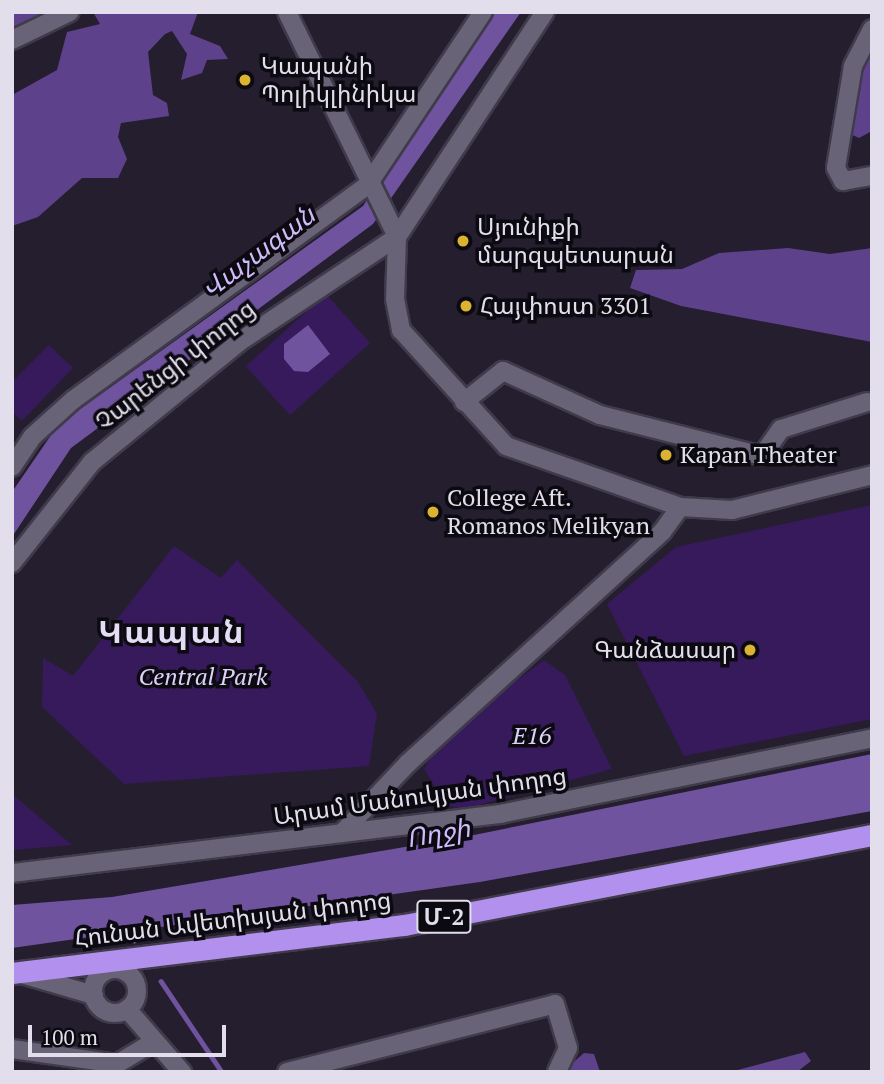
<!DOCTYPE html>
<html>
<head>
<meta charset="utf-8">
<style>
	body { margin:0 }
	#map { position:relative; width:884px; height:1084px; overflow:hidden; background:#241e2f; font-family:"PT Serif","Noto Sans Armenian",serif }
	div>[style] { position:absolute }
	.green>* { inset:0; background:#371a5c; transform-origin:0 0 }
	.forest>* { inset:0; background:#5e418b }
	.water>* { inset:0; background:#6f539e }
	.stream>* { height:4.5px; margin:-2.25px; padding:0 2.25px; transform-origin:2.25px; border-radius:2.25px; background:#6f539e }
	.roads { filter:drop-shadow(2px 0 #403b4a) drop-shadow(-2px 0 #403b4a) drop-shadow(0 2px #403b4a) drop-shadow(0 -2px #403b4a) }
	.minor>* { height:18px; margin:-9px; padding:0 9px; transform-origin:9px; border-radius:9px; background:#696378 }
	.minor>.ring { margin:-9px; padding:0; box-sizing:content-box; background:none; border:18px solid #696378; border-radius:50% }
	.highway>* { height:21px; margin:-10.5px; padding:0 10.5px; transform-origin:10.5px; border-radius:10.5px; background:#b291ee }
	.dots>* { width:19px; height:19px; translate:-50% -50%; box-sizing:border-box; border:4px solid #0c0a11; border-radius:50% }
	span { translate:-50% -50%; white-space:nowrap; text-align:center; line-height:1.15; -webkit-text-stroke:7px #0c0a11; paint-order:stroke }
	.shield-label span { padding:2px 5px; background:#0c0a11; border:2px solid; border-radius:5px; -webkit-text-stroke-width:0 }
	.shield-label { font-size:23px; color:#e2deeb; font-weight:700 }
	.poi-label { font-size:24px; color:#e2deeb }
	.left { translate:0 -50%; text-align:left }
	.right { translate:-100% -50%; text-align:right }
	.street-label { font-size:24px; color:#e2deeb }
	.park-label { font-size:24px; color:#ddd0fa; font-style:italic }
	.water-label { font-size:26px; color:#cfbbfa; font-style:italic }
	.district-label { font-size:32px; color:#e3dcf4; font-weight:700; letter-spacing:2px }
	.frame { position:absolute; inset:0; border:14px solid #e2deeb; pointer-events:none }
	.scale { position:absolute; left:28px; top:1025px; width:198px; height:32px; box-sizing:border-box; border:4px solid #e2deeb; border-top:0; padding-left:9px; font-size:21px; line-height:24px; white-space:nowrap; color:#e2deeb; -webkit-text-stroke:5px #0c0a11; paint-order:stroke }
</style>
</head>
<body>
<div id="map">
	<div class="green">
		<div style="left:326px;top:294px;width:66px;height:108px;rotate:48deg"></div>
		<div style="clip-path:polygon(49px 345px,73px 368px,22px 421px,12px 411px,12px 382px)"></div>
		<div style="clip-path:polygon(872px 505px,872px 719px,684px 756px,607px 604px,676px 547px)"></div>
		<div style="clip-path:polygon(174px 546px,221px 578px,237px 560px,358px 682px,377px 714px,369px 766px,124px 784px,42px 707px,43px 658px,73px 676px)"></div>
		<div style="clip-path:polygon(544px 660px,565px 675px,612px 769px,464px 809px,447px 806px,424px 769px,446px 733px)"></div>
		<div style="clip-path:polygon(12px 794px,72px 845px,12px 850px)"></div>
	</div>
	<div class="forest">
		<div style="clip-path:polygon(12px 12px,69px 12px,12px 36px)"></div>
		<div style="clip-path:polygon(93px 12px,198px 12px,190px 34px,220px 46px,228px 59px,207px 60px,202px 73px,181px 80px,187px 54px,172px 31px,165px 34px,148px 52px,153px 95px,167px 103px,169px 116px,121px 123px,118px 137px,127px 159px,118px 178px,82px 178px,38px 217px,12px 226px,12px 95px,57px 70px,67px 32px,100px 24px)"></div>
		<div style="clip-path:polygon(866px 56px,872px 56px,872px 131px,859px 138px,848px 133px,861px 86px,855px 66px)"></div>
		<div style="clip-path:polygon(788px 248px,830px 254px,872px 248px,872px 342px,681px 306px,630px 288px,636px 270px,682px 269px,719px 253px)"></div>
		<div style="clip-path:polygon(805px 1052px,811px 1061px,797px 1072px,730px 1072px)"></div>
		<div style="clip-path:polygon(584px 1053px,594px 1054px,600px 1072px,562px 1072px)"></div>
	</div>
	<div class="water">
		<div style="clip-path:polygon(493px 12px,521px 12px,373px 224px,71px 448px,12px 537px,12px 492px,58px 425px,363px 206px)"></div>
		<div style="clip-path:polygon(308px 325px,330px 354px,308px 372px,294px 371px,284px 359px,284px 344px)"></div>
		<div style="clip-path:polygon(872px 754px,872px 811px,480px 882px,12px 948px,12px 905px,112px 897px,469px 836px)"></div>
	</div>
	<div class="stream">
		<div style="left:126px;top:929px;width:14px;rotate:54deg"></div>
		<div style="left:161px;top:981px;width:110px;rotate:56.2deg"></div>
	</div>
	<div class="roads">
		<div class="minor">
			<div style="left:287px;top:12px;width:250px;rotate:63.9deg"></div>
			<div style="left:397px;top:237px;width:62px;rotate:91.8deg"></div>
			<div style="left:395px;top:299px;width:32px;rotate:79deg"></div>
			<div style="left:401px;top:330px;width:156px;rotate:47.8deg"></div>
			<div style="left:506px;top:446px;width:184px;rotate:19.3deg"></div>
			<div style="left:680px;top:507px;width:52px;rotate:3.3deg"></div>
			<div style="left:732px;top:510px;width:144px;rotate:-14deg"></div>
			<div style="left:872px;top:29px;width:42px;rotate:117.2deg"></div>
			<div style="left:853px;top:66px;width:103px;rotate:99.5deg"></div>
			<div style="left:836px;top:168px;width:15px;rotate:62deg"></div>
			<div style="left:843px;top:181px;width:29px;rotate:-10deg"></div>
			<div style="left:12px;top:40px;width:64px;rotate:-25.8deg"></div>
			<div style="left:464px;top:402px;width:50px;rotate:-38.5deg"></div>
			<div style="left:503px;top:371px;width:107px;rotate:24.4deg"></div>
			<div style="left:600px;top:415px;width:167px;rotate:14.2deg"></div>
			<div style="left:762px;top:456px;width:33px;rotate:-55deg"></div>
			<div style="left:781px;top:429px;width:90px;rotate:-17.4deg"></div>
			<div style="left:12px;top:467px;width:36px;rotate:-56deg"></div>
			<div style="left:32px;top:437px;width:55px;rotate:-42.1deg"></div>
			<div style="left:73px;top:400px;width:364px;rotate:-36.1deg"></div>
			<div style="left:367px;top:186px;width:209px;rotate:-56.3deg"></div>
			<div style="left:12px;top:563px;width:129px;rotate:-51.6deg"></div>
			<div style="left:92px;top:462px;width:190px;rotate:-39.2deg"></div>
			<div style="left:239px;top:342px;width:190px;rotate:-33.6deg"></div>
			<div style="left:397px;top:237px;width:269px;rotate:-56.7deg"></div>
			<div style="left:342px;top:833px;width:95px;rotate:-46.7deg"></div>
			<div style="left:407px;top:764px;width:345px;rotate:-42.3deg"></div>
			<div style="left:662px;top:532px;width:31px;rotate:-54deg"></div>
			<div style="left:12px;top:873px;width:492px;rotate:-6.9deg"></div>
			<div style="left:500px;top:814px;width:380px;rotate:-11.5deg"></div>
			<div class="ring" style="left:93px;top:969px;width:26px;height:26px"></div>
			<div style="left:22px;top:974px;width:75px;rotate:16.3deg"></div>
			<div style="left:127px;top:1009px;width:84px;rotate:48.9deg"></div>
			<div style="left:12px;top:1049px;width:106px;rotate:8.1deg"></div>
			<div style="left:117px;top:1064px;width:44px;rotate:-31.2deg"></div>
			<div style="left:287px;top:1072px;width:276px;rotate:-14.2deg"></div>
			<div style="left:555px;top:1004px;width:46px;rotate:73.5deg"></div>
			<div style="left:568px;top:1048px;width:26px;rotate:115deg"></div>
		</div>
		<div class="highway">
			<div style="left:12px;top:973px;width:395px;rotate:-7deg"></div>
			<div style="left:404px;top:925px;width:477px;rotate:-10.9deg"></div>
		</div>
	</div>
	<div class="dots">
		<div style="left:245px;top:80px;background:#dcb233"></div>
		<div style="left:463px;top:241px;background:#dcb233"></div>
		<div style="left:466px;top:306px;background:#dcb233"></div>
		<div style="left:666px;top:455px;background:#dcb233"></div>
		<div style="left:433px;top:512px;background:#dcb233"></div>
		<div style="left:750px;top:650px;background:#dcb233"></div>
	</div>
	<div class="shield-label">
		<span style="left:444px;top:917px">Մ-2</span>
	</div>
	<div class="poi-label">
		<span class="left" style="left:261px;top:80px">Կապանի<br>Պոլիկլինիկա</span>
		<span class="left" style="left:477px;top:241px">Սյունիքի<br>մարզպետարան</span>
		<span class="left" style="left:480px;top:306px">Հայփոստ 3301</span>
		<span class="left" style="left:680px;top:455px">Kapan Theater</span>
		<span class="left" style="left:447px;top:512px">College Aft.<br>Romanos Melikyan</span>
		<span class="right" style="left:736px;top:650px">Գանձասար</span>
	</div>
	<div class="street-label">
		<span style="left:175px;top:365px;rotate:-38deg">Չարենցի փողոց</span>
		<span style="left:420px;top:796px;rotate:-8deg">Արամ Մանուկյան փողոց</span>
		<span style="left:233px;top:919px;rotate:-7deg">Հունան Ավետիսյան փողոց</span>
	</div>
	<div class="park-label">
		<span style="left:203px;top:677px">Central Park</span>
		<span style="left:532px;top:736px">E16</span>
	</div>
	<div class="water-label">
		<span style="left:258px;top:252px;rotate:-37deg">Վաչագան</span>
		<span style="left:438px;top:833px;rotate:-10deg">Ողջի</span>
	</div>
	<div class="district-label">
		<span style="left:172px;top:631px">Կապան</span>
	</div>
	<div class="frame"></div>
	<div class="scale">100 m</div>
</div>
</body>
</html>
